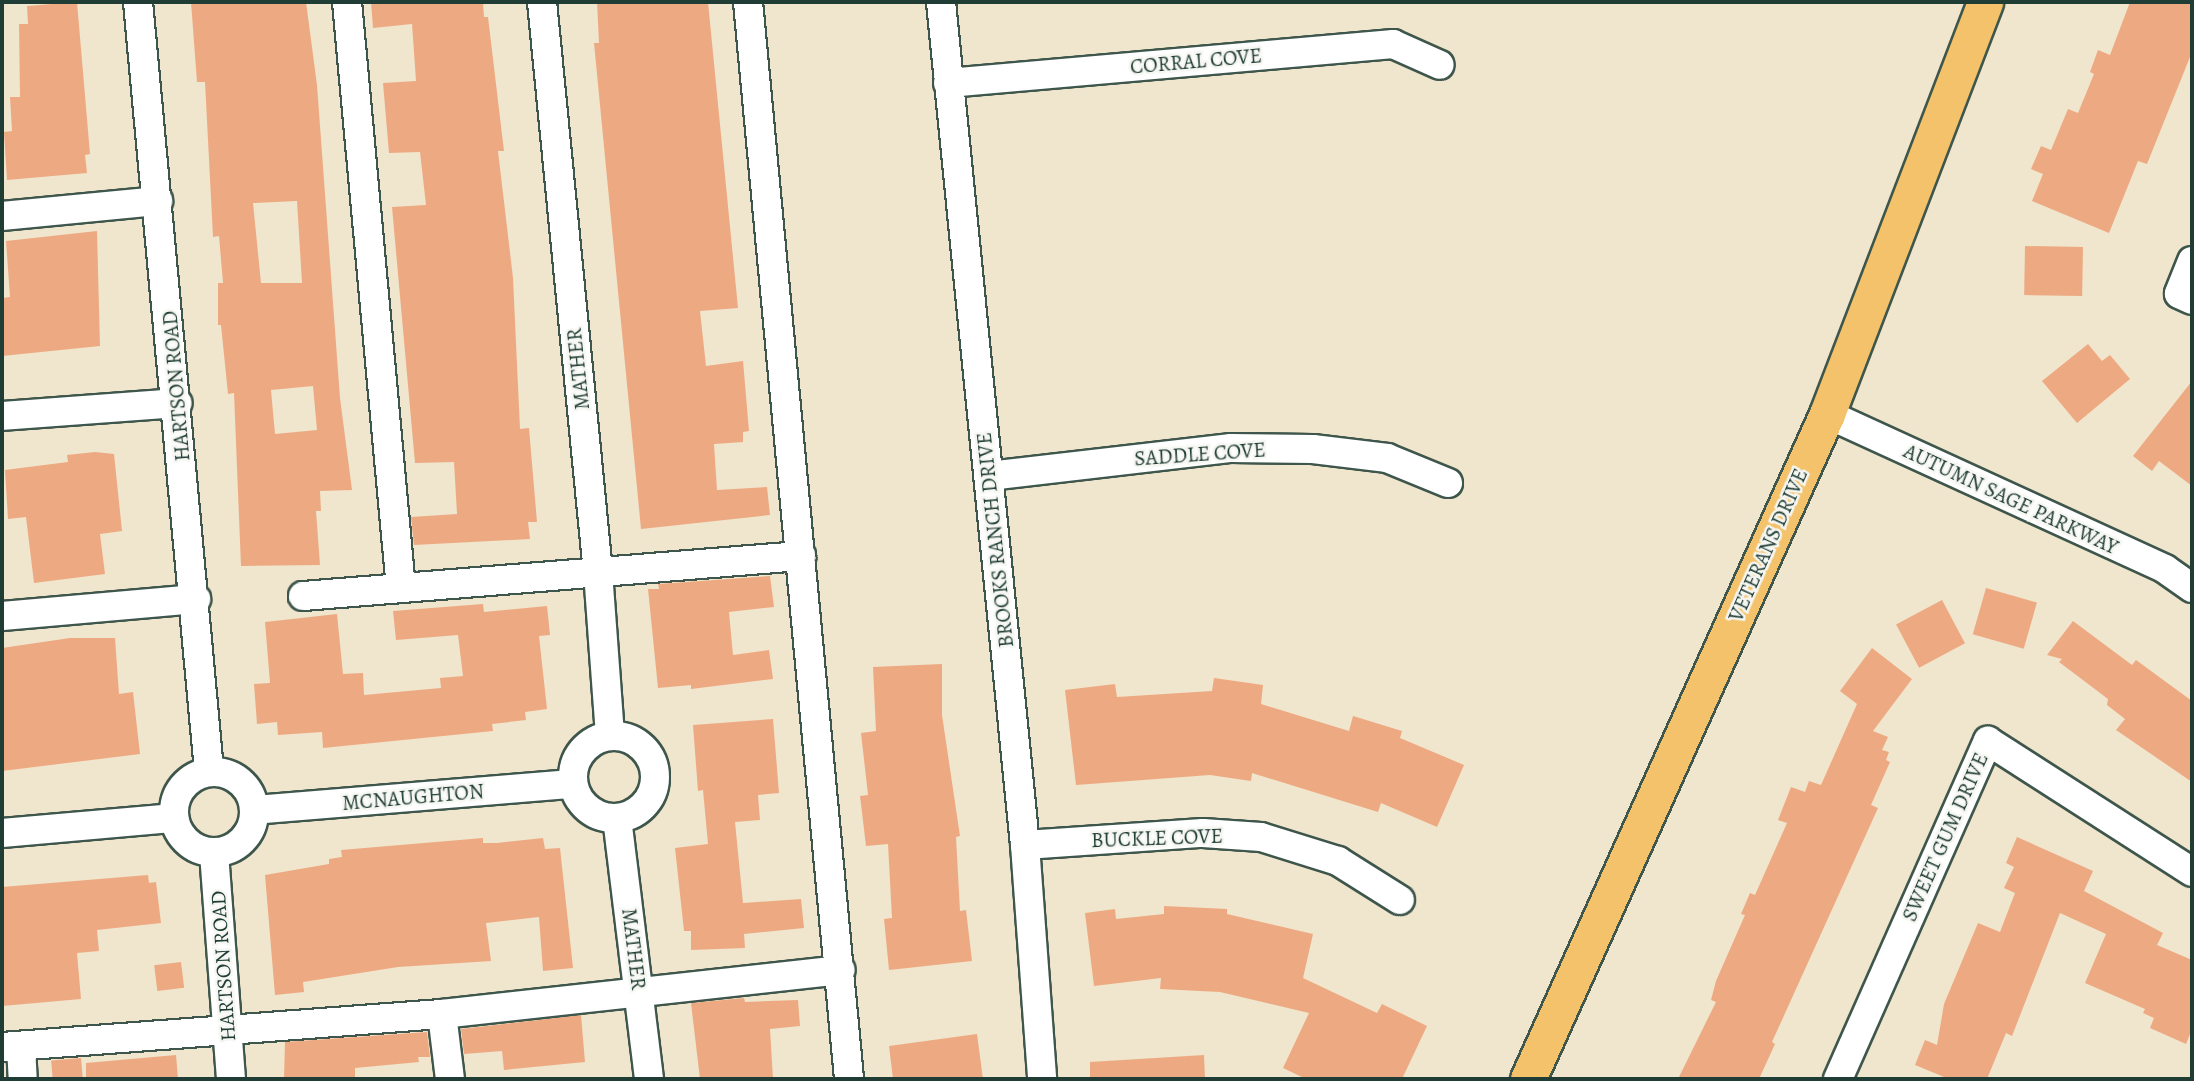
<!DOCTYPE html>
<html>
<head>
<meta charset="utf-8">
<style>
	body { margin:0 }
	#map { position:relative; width:2194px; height:1081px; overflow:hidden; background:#f0e5cd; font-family:Alegreya,serif }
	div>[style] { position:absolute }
	.building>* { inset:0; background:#edaa82; transform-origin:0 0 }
	.roads { filter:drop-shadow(2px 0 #3e564b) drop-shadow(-2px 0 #3e564b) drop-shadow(0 2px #3e564b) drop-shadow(0 -2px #3e564b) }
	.minor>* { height:28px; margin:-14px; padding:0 14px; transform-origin:14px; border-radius:14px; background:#fff }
	.minor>.ring { margin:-14px; padding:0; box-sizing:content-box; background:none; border:28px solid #fff; border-radius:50% }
	.major>* { height:35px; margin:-17.5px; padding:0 17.5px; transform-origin:17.5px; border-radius:17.5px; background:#f3c26a }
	span { translate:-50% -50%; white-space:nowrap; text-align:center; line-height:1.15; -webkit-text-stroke:5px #f6f6f2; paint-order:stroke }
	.street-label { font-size:21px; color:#1f3d34 }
	.frame { position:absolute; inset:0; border:4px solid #1f3d34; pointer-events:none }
</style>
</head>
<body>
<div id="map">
	<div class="building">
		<div style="clip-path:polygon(77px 2px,90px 154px,85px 155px,87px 173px,7px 180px,4px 132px,12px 131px,10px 97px,20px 97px,19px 24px,28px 24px,27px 6px)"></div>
		<div style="clip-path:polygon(evenodd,191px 2px,306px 2px,317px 85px,340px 398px,352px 490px,320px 491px,321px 511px,316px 511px,320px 565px,241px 566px,234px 393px,228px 394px,221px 325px,218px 325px,218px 283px,223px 283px,219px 236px,213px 237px,205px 82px,197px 82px,191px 2px,297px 201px,302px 283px,261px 283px,253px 203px,297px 201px,191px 2px,313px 386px,317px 430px,275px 434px,271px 390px,313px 386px)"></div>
		<div style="clip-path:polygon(371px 2px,483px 2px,484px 17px,488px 17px,504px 151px,498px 151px,513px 278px,520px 429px,529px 428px,537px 522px,528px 522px,530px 539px,414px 545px,411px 517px,457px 514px,454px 462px,415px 463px,392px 207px,426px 205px,420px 152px,389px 153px,383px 83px,416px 81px,412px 24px,373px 28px)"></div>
		<div style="clip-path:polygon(597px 2px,708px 2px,738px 308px,700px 311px,706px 366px,743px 361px,749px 431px,743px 432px,743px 442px,714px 444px,717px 490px,767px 487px,770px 515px,641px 529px,594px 43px,599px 43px)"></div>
		<div style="clip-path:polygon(2130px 2px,2192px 2px,2192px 52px,2147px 164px,2138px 161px,2109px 233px,2032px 201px,2043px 174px,2031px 169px,2041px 146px,2051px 150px,2068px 109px,2078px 113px,2094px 74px,2090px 72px,2098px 50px,2110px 55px)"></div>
		<div style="clip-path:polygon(97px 231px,100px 346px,2px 356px,2px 298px,10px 297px,6px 241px)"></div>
		<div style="left:2025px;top:246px;width:58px;height:49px;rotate:1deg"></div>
		<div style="clip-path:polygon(2088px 344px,2102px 361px,2110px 355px,2130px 379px,2077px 423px,2042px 381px)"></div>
		<div style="clip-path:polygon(2192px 381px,2192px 486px,2159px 461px,2152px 471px,2133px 456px)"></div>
		<div style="clip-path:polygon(95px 452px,114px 454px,122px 531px,100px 534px,105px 574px,34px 583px,26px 517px,8px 519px,5px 470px,68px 462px,67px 455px)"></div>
		<div style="clip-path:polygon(770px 576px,774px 607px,729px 612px,733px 655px,769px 650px,773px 679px,691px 689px,691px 685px,658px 688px,648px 589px,659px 589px,658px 584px)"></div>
		<div style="left:1986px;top:588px;width:53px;height:48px;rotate:16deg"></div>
		<div style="left:1942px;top:600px;width:49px;height:52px;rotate:62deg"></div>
		<div style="clip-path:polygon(483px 604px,484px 612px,547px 606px,550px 635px,539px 636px,547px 709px,525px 712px,526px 720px,492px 724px,493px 731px,323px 748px,322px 732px,278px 735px,277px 722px,257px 724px,254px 684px,270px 683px,265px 622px,337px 614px,343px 674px,363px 673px,364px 695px,441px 688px,440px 678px,463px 676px,458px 635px,396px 640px,393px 611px)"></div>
		<div style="clip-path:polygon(2073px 621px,2132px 665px,2136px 660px,2192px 701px,2192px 782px,2116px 730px,2125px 719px,2107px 705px,2108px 699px,2059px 662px,2062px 659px,2047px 655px)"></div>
		<div style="clip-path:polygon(70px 638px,115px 638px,119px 694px,133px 692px,140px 754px,2px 771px,2px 648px)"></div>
		<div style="clip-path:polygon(1872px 648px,1912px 679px,1873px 731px,1888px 737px,1882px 750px,1889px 752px,1886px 760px,1890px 762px,1871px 805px,1878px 808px,1772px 1042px,1775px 1044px,1759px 1079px,1678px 1079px,1716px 1002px,1711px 1000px,1716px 981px,1745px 915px,1741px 914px,1750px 893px,1755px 895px,1787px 823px,1778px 820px,1791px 787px,1805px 792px,1809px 781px,1821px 785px,1857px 704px,1840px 691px)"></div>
		<div style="clip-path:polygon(942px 664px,942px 715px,960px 836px,956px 837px,960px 911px,966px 910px,972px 961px,889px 970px,884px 919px,892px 918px,888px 844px,866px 846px,860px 796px,868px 795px,861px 733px,876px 731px,873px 667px)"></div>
		<div style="clip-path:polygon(1214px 678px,1263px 685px,1261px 704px,1349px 731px,1353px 716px,1402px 731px,1400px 738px,1464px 765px,1437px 827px,1381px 803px,1378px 812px,1252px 773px,1251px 781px,1210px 775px,1076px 785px,1065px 690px,1115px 684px,1117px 697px,1212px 691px)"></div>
		<div style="clip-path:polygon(773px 719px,779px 793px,758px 795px,760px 820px,735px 822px,743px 903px,801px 899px,804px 928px,744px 934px,745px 948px,691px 950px,691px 931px,684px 931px,675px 848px,708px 844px,703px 790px,698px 791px,693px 725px)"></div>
		<div style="clip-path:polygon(2017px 837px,2093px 871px,2084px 891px,2163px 933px,2157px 945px,2192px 960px,2192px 1029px,2186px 1044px,2150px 1028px,2154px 1018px,2143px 1013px,2145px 1009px,2085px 983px,2106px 934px,2060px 913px,2012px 1036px,2006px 1033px,1987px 1079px,1949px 1079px,1915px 1065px,1925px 1040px,1937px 1045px,1944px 1004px,1978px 923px,2000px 932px,2015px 893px,2004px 888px,2014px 867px,2006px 863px)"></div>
		<div style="clip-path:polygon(483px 838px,483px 843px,497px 843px,543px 838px,545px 849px,560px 848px,573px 968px,543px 971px,539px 917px,486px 923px,491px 961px,398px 967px,303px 982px,304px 992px,275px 995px,265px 875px,329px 864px,329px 859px,342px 857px,341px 850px)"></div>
		<div style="clip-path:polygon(148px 875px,149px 883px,156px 882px,161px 923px,97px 930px,99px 951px,77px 953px,81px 999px,2px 1006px,2px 887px)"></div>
		<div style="clip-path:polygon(1164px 906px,1227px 909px,1227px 914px,1313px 934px,1303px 978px,1377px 1013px,1382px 1004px,1427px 1026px,1402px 1079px,1306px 1079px,1283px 1068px,1309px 1013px,1220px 992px,1160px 989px,1161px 978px,1094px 986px,1085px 913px,1115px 909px,1116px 919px,1164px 914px)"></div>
		<div style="left:181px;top:962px;width:26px;height:27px;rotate:83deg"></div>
		<div style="clip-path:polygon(744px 998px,745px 1002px,798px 1000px,800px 1026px,770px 1029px,773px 1079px,700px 1079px,691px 1003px)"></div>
		<div style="clip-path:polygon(581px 1015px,585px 1062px,504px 1070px,502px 1051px,464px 1054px,461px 1029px)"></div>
		<div style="clip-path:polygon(427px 1032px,430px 1057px,418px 1057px,419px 1062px,355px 1068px,355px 1079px,284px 1079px,285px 1042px)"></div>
		<div style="clip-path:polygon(977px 1034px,983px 1079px,893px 1079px,889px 1046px)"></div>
		<div style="clip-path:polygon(176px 1055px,178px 1079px,86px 1079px,86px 1063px)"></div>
		<div style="clip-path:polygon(1204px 1055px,1205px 1079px,1090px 1079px,1090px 1062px)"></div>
		<div style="left:81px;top:1058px;width:21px;height:30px;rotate:85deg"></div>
	</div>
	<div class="roads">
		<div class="minor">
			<div style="left:138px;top:2px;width:772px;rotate:84.72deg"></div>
			<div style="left:347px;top:2px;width:588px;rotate:84.74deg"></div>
			<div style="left:542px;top:2px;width:573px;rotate:84.39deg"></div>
			<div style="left:598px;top:572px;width:164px;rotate:85.8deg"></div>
			<div style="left:748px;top:2px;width:1082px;rotate:84.64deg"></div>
			<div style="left:941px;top:2px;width:847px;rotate:84.31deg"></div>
			<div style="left:1025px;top:845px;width:235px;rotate:85.8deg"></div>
			<div style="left:948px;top:83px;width:447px;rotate:-5deg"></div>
			<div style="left:1393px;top:44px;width:51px;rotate:24.1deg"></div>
			<div style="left:2px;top:216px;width:157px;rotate:-5.5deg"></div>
			<div style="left:2192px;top:261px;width:35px;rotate:112deg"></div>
			<div style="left:2179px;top:294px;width:14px;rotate:25deg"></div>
			<div style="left:1827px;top:414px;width:372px;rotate:24.6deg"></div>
			<div style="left:2165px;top:569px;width:33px;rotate:35deg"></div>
			<div style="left:2px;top:416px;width:176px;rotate:-4.2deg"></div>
			<div style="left:989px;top:476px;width:244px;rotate:-6.6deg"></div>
			<div style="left:1231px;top:448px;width:82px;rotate:0.7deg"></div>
			<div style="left:1313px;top:449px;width:75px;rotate:6.9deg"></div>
			<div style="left:1387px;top:458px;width:66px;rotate:22.3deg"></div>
			<div style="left:303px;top:596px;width:500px;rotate:-4.6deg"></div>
			<div style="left:2px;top:616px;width:195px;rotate:-5deg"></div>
			<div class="ring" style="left:573px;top:736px;width:54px;height:54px"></div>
			<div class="ring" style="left:174px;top:772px;width:52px;height:52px"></div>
			<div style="left:254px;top:810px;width:320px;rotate:-4.7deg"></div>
			<div style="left:617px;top:818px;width:263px;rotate:83deg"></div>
			<div style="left:2px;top:833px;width:173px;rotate:-5deg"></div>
			<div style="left:1025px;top:845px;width:178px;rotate:-3.9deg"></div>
			<div style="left:1203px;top:833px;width:58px;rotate:3.9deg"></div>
			<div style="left:1261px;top:837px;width:81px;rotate:17.3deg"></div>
			<div style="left:1338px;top:861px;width:73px;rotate:32.2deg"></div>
			<div style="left:214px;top:853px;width:227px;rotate:85.7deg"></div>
			<div style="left:442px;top:1014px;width:65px;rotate:83deg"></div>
			<div style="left:21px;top:1046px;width:33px;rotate:87deg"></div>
			<div style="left:2px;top:1047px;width:441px;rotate:-4.3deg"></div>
			<div style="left:442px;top:1014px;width:401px;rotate:-6.3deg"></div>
			<div style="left:1838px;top:1079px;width:370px;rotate:-66.1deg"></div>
			<div style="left:1988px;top:741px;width:242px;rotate:32.7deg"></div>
		</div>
		<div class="major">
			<div style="left:1528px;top:1079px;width:729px;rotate:-65.79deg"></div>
			<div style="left:1827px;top:414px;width:441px;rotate:-69deg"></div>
		</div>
	</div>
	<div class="street-label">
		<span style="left:1196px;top:61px;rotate:-5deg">CORRAL COVE</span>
		<span style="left:578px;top:369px;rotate:-96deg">MATHER</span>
		<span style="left:176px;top:386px;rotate:-95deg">HARTSON ROAD</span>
		<span style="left:1200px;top:454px;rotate:-4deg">SADDLE COVE</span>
		<span style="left:2011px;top:499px;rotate:25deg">AUTUMN SAGE PARKWAY</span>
		<span style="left:995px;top:540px;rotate:-96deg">BROOKS RANCH DRIVE</span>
		<span style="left:1768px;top:545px;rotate:-66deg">VETERANS DRIVE</span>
		<span style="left:413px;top:797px;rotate:-5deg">MCNAUGHTON</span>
		<span style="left:1945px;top:837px;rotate:-66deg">SWEET GUM DRIVE</span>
		<span style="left:1157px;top:838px;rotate:-2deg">BUCKLE COVE</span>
		<span style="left:634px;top:949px;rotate:83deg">MATHER</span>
		<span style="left:223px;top:966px;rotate:-94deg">HARTSON ROAD</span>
	</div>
	<div class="frame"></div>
</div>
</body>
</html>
